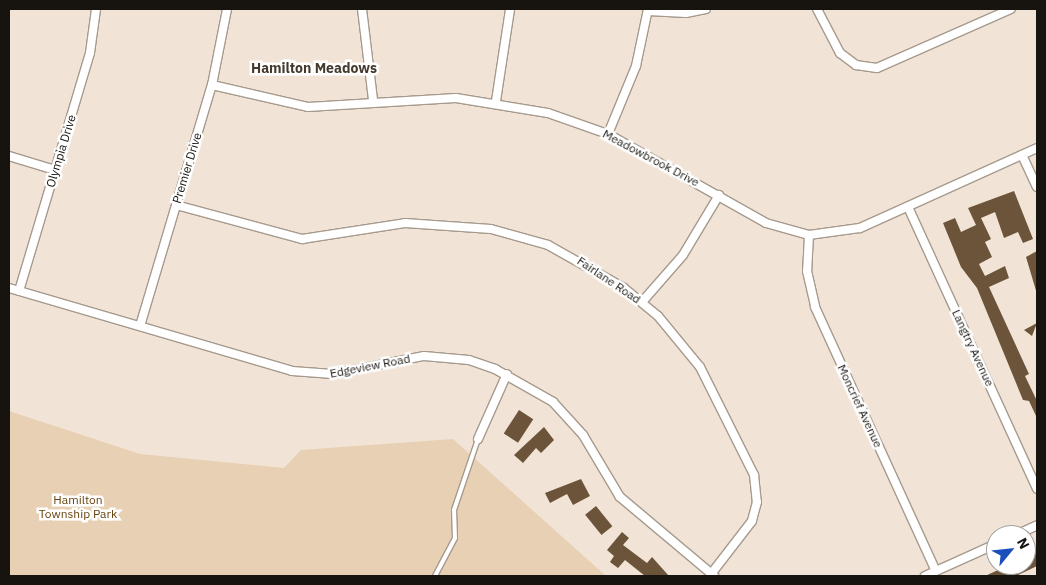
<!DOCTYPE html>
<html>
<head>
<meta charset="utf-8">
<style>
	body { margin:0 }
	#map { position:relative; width:1046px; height:585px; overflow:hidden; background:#f1e4d6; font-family:"IBM Plex Sans",sans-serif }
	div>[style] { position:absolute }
	.green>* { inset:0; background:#e7d0b3 }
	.building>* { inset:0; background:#6b5439; transform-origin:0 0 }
	.roads { filter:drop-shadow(1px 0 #a69a8d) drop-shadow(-1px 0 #a69a8d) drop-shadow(0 1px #a69a8d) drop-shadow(0 -1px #a69a8d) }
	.lane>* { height:4px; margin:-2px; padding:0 2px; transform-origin:2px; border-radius:2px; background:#fff }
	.street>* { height:8px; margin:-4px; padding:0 4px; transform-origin:4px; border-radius:4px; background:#fff }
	span { translate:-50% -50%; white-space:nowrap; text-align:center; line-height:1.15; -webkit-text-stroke:5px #fff; paint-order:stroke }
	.street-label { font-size:12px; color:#17130e }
	.park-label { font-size:12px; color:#67440f }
	.neighbourhood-label { font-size:14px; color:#43392d; font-weight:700 }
	.frame { position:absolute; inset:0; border:10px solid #17130e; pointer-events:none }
	.north { position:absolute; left:986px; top:525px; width:50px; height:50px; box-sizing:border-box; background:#fff; border:1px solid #a2a19f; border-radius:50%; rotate:62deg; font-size:14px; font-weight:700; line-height:20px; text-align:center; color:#17130e }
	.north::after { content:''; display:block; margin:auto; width:18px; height:22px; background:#1a4fbb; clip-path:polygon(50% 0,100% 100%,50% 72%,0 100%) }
</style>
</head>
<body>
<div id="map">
	<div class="green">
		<div style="clip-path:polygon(9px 411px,140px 454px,284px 468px,301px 450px,453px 439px,606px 576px,9px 576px)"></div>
	</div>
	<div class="building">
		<div style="clip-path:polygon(1014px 191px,1033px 239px,1023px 243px,1018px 232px,1004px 238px,995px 212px,981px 218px,991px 239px,985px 242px,992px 257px,979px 264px,985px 276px,1005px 266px,1009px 278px,989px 287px,1029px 374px,1025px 376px,1037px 401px,1037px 418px,1029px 401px,1023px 400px,977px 288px,961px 267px,943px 223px,955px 218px,961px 232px,976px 225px,968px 208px)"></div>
		<div style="clip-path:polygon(1037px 251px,1037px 294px,1026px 257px)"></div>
		<div style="clip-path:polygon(1037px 323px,1032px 336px,1024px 330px)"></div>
		<div style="left:519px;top:410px;width:17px;height:28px;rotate:33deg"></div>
		<div style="clip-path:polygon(544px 427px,554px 440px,541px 453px,536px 448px,523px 463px,514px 455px)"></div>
		<div style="clip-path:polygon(581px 479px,590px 496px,573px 505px,567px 494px,550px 503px,545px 493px)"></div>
		<div style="left:596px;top:506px;width:26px;height:14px;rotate:51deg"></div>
		<div style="clip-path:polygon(622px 532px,629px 538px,623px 545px,647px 563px,652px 557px,669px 576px,645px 576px,625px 560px,618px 568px,610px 562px,614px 556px,607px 550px)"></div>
		<div style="clip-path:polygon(1037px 548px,1037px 566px,1016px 576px,985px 576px,1009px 565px,1026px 565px,1026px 554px)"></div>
	</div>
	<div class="roads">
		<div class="lane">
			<div style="left:435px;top:576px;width:43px;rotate:-62.2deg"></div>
			<div style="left:455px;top:538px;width:28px;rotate:-92deg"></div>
			<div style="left:454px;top:510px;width:75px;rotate:-71.3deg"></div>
		</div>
		<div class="street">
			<div style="left:362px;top:9px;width:92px;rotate:83.1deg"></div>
			<div style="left:817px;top:9px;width:50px;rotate:62.4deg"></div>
			<div style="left:840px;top:53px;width:20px;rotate:37deg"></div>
			<div style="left:856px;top:65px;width:21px;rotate:8deg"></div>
			<div style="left:877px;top:68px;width:146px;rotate:-23.8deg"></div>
			<div style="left:648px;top:11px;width:38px;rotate:3deg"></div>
			<div style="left:686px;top:13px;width:20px;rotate:-11deg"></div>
			<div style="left:212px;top:85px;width:98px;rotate:12.9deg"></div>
			<div style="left:308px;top:107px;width:148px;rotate:-3.5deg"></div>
			<div style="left:456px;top:98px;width:93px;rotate:9.3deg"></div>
			<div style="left:548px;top:113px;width:64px;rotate:19.3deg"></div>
			<div style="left:608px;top:134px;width:181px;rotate:29.4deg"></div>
			<div style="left:766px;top:223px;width:45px;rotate:15.6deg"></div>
			<div style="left:809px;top:235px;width:51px;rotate:-7.8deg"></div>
			<div style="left:860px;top:228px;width:194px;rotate:-24.3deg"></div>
			<div style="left:496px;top:101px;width:93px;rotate:-81.3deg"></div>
			<div style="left:608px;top:134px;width:74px;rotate:-67.6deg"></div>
			<div style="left:636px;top:66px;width:58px;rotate:-78.1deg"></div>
			<div style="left:1022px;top:155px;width:35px;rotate:65deg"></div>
			<div style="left:9px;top:156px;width:48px;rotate:16.9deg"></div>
			<div style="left:176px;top:205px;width:131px;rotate:15.1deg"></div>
			<div style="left:302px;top:239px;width:104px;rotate:-8.8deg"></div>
			<div style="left:405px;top:223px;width:86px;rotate:4deg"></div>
			<div style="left:491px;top:229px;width:59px;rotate:15.7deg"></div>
			<div style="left:548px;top:245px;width:87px;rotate:29.5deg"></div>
			<div style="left:624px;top:288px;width:44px;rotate:39.5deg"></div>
			<div style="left:658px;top:316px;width:66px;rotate:50.5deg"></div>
			<div style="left:700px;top:367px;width:121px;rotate:63.4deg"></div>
			<div style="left:754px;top:475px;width:27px;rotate:84deg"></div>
			<div style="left:757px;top:502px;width:20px;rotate:105deg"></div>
			<div style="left:752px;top:521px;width:67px;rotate:127.7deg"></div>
			<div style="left:908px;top:207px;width:310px;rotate:65.4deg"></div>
			<div style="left:809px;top:235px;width:36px;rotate:93deg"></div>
			<div style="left:807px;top:271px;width:37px;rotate:77deg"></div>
			<div style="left:815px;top:307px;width:290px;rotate:65.4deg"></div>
			<div style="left:9px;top:288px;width:295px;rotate:16.3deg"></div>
			<div style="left:292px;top:371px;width:41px;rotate:4.2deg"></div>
			<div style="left:333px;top:374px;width:93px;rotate:-11.2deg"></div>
			<div style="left:424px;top:356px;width:45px;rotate:5.1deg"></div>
			<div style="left:469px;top:360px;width:28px;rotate:19deg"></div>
			<div style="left:495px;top:369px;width:67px;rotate:29.6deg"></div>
			<div style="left:553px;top:402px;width:45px;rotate:47.7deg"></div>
			<div style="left:583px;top:435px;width:72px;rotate:59.2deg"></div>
			<div style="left:620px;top:497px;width:123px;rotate:40deg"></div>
			<div style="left:19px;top:291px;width:248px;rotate:-73.4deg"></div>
			<div style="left:90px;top:53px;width:44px;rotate:-82.2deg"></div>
			<div style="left:642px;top:302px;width:62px;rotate:-48.9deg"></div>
			<div style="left:683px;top:255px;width:70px;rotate:-59deg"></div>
			<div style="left:140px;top:326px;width:252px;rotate:-73.4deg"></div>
			<div style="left:212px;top:85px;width:77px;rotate:-78.8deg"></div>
			<div style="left:478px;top:439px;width:71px;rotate:-66deg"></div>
			<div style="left:1016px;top:535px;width:23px;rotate:-25deg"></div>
			<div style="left:925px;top:576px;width:78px;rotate:-24.3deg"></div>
		</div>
	</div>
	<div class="street-label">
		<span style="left:61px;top:151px;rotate:-73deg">Olympia Drive</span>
		<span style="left:651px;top:158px;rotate:28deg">Meadowbrook Drive</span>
		<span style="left:187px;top:168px;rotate:-73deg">Premier Drive</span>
		<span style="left:609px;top:280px;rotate:34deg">Fairlane Road</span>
		<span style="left:973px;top:348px;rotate:65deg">Langtry Avenue</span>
		<span style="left:370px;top:366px;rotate:-11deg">Edgeview Road</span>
		<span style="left:860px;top:406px;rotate:65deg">Moncrief Avenue</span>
	</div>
	<div class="park-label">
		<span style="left:78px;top:507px">Hamilton<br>Township Park</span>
	</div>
	<div class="neighbourhood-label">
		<span style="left:314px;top:68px">Hamilton Meadows</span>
	</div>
	<div class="frame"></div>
	<div class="north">N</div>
</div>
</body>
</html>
